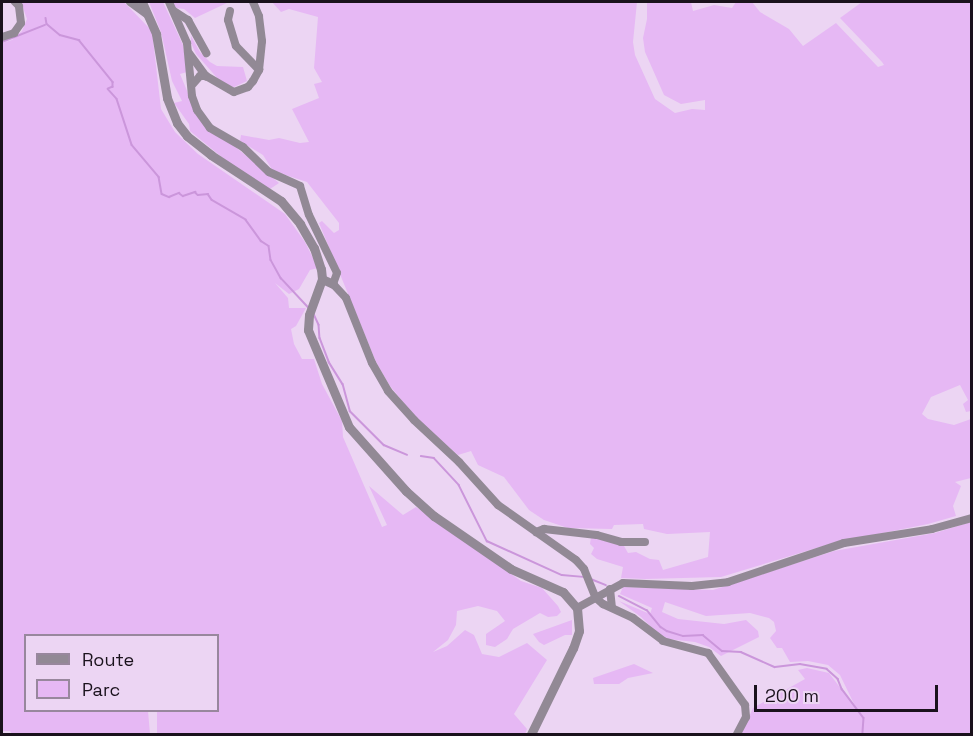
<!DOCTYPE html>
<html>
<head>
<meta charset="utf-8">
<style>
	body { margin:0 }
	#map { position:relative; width:973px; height:736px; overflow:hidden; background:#ecd5f3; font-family:"Space Grotesk",sans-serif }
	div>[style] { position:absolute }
	.green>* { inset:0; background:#e6b8f4 }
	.stream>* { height:1.5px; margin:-0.75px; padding:0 0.75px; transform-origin:0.75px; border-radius:0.75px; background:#cb96db }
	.minor>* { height:8px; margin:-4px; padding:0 4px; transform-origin:4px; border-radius:4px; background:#928995 }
	.tertiary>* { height:9px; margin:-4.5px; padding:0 4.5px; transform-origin:4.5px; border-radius:4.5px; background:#928995 }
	span { translate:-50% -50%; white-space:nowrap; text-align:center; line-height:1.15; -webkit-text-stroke:5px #ecd5f3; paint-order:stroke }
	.frame { position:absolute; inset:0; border:3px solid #1a121c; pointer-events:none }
	.legend { position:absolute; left:24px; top:634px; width:195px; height:78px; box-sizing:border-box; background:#ecd5f3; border:2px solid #98879d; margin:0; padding:8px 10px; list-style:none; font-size:18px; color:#1a121c }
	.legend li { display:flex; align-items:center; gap:12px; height:30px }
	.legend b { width:30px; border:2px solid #98879d }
	.scale { position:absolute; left:754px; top:685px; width:184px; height:27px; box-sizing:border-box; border:3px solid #1a121c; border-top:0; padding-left:8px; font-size:18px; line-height:21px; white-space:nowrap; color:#1a121c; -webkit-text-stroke:4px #ecd5f3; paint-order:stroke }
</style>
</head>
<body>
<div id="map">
	<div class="green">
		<div style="clip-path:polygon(21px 2px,124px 2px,152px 31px,161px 109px,175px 132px,198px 154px,285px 214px,305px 242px,318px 268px,310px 270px,299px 289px,289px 294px,275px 283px,288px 298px,289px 308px,306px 308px,296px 326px,291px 329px,294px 344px,302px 359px,314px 359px,322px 384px,342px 421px,343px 437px,382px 527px,387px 525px,369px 486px,403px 515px,416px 507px,521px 581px,542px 588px,558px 606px,561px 612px,557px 616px,548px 617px,540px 613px,513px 629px,507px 639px,495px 647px,486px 645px,486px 634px,505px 621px,497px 611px,478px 606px,457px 611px,456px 625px,448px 640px,433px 652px,447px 646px,465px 630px,474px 635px,482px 654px,499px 657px,527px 643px,547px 660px,514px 714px,527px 729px,525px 734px,157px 734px,157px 711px,218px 710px,218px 636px,26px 636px,26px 710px,148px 711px,150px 734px,12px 734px,10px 731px,2px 731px,2px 43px,12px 40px,22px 31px,27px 19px)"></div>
		<div style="clip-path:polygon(149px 2px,163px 2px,183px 45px,187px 72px,180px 74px,197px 115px,279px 183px,270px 189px,240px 172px,190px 131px,189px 124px,174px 103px,182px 101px,172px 81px,161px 32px)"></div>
		<div style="clip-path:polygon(172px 2px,229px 2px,195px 18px,184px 9px,176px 8px)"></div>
		<div style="clip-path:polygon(272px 2px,637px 2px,633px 42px,635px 55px,655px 99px,675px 113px,692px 109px,705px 110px,705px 100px,681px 104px,664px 95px,645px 52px,643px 38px,647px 19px,647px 2px,691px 2px,693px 11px,714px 5px,732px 8px,736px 2px,752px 2px,760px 12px,789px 29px,803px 46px,836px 23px,878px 67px,884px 65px,882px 62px,840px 18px,862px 2px,971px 2px,971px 411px,966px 412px,963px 404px,968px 400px,960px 385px,931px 397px,922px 414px,928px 419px,954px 425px,971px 419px,971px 478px,955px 482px,961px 486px,953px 506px,956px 516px,928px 524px,833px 543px,721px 577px,645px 579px,621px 578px,623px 567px,597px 559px,591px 554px,594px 548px,590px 544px,591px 537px,624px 546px,628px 553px,636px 552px,650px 559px,659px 560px,663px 570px,708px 557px,710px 532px,667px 534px,644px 529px,643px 524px,614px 525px,612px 529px,568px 528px,544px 520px,529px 510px,504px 477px,478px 465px,471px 451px,458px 455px,417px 419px,390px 386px,376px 362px,319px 223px,322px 221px,334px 233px,339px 230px,339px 223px,307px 182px,273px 171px,263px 155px,240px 141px,241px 135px,269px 140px,279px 138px,300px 143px,309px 142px,292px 109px,319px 98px,314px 84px,322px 82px,314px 68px,318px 17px,289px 9px,281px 12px)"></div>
		<div style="clip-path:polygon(191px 36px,200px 52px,210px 62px,217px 66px,243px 67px,247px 81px,232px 88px,219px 80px,196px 54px,191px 43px)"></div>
		<div style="clip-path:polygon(971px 522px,971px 734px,741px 734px,753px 708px,805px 679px,798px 670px,807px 668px,829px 673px,857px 710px,840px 675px,828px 665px,808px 661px,790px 662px,782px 648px,777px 648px,770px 638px,776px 631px,774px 622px,769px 618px,750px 613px,706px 616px,665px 602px,662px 612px,678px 619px,724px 624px,746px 620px,758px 631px,759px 637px,721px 656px,709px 647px,695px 642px,668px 639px,658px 634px,641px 617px,619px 601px,650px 614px,652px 608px,620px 594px,623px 587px,713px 590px,834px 551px,935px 533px)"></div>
		<div style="clip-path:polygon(572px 620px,572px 635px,565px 635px,544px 645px,539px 642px,533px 634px)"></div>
		<div style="clip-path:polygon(634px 664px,653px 673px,628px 678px,619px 684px,594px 684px,593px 678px)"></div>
	</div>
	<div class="stream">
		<div style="left:46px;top:18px;width:6px;rotate:81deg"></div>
		<div style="left:47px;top:24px;width:17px;rotate:40deg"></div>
		<div style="left:60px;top:35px;width:20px;rotate:15deg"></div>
		<div style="left:79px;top:40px;width:54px;rotate:51deg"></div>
		<div style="left:113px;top:82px;width:5px;rotate:90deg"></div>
		<div style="left:113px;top:87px;width:5px;rotate:158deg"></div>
		<div style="left:108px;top:89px;width:13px;rotate:48deg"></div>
		<div style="left:117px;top:99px;width:48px;rotate:71.9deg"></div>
		<div style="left:132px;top:145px;width:42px;rotate:49.8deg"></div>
		<div style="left:159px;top:177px;width:17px;rotate:80deg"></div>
		<div style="left:162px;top:194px;width:8px;rotate:23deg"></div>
		<div style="left:169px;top:197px;width:11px;rotate:-22deg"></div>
		<div style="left:179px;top:193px;width:5px;rotate:37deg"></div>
		<div style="left:183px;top:196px;width:13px;rotate:-18deg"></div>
		<div style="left:195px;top:192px;width:4px;rotate:45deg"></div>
		<div style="left:198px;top:195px;width:10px;rotate:-6deg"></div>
		<div style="left:208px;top:194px;width:7px;rotate:56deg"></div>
		<div style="left:212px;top:200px;width:39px;rotate:30deg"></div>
		<div style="left:246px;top:220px;width:26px;rotate:54deg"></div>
		<div style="left:261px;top:241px;width:9px;rotate:32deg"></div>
		<div style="left:269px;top:246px;width:14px;rotate:82deg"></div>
		<div style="left:271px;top:260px;width:21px;rotate:61deg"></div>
		<div style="left:281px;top:278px;width:40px;rotate:47deg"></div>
		<div style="left:2px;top:42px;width:46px;rotate:-21.6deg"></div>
		<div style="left:313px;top:312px;width:14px;rotate:65deg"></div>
		<div style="left:319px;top:325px;width:13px;rotate:86deg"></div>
		<div style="left:320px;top:338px;width:26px;rotate:69deg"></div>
		<div style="left:329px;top:362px;width:26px;rotate:58deg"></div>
		<div style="left:343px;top:384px;width:28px;rotate:75deg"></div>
		<div style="left:350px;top:411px;width:48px;rotate:45deg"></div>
		<div style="left:384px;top:445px;width:25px;rotate:23deg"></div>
		<div style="left:421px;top:456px;width:13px;rotate:9deg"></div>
		<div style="left:434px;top:458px;width:37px;rotate:47deg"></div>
		<div style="left:459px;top:485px;width:63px;rotate:63.4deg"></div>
		<div style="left:487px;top:541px;width:82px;rotate:24.4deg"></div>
		<div style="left:562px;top:575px;width:21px;rotate:5deg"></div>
		<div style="left:591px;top:579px;width:16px;rotate:22deg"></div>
		<div style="left:619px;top:596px;width:31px;rotate:27deg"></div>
		<div style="left:647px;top:610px;width:22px;rotate:51deg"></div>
		<div style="left:661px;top:627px;width:7px;rotate:34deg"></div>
		<div style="left:667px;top:631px;width:17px;rotate:17deg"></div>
		<div style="left:683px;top:636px;width:20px;rotate:-3deg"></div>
		<div style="left:703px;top:635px;width:25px;rotate:40deg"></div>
		<div style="left:722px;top:651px;width:19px;rotate:3deg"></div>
		<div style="left:741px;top:652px;width:37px;rotate:24deg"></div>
		<div style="left:775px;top:667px;width:25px;rotate:-7deg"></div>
		<div style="left:800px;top:664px;width:27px;rotate:10deg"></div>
		<div style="left:827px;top:669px;width:15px;rotate:42deg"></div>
		<div style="left:838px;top:679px;width:11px;rotate:68deg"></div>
		<div style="left:842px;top:689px;width:36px;rotate:53deg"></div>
		<div style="left:864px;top:718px;width:16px;rotate:94deg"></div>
	</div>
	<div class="minor">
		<div style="left:130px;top:2px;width:22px;rotate:36deg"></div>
		<div style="left:169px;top:2px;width:45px;rotate:66.3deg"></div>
		<div style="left:187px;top:43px;width:53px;rotate:84.6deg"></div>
		<div style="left:192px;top:96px;width:15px;rotate:70deg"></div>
		<div style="left:197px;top:110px;width:22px;rotate:54deg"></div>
		<div style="left:210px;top:128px;width:38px;rotate:30deg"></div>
		<div style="left:243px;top:147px;width:36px;rotate:44deg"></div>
		<div style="left:269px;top:172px;width:34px;rotate:24deg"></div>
		<div style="left:300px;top:186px;width:30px;rotate:73deg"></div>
		<div style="left:309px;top:215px;width:64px;rotate:64.2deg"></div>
		<div style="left:337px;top:273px;width:12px;rotate:110deg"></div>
		<div style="left:333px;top:284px;width:19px;rotate:47deg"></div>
		<div style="left:346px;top:298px;width:70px;rotate:68.2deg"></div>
		<div style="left:372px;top:363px;width:32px;rotate:60deg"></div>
		<div style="left:388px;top:391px;width:39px;rotate:48deg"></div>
		<div style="left:414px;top:420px;width:62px;rotate:43deg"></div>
		<div style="left:459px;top:462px;width:58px;rotate:47.8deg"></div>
		<div style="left:498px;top:505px;width:95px;rotate:35.2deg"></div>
		<div style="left:576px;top:560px;width:12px;rotate:48deg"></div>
		<div style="left:584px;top:569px;width:31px;rotate:68deg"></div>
		<div style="left:596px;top:598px;width:9px;rotate:41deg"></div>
		<div style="left:603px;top:604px;width:33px;rotate:25deg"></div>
		<div style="left:633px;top:618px;width:38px;rotate:37deg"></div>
		<div style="left:663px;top:641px;width:47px;rotate:14.9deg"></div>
		<div style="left:708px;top:653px;width:64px;rotate:54.6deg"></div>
		<div style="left:745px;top:705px;width:12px;rotate:85deg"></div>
		<div style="left:746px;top:717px;width:19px;rotate:118deg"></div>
		<div style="left:174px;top:11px;width:17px;rotate:33deg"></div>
		<div style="left:188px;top:20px;width:38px;rotate:61deg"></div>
		<div style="left:230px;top:11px;width:9px;rotate:103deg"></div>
		<div style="left:228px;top:20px;width:27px;rotate:73deg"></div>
		<div style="left:236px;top:46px;width:33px;rotate:46deg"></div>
		<div style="left:2px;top:37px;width:13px;rotate:-18deg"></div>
		<div style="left:14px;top:33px;width:12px;rotate:-55deg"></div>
		<div style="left:21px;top:23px;width:17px;rotate:-97deg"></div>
		<div style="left:19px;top:6px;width:6px;rotate:-135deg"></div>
		<div style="left:189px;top:53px;width:29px;rotate:54deg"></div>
		<div style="left:193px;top:84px;width:11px;rotate:-49deg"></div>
		<div style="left:200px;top:76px;width:6px"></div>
		<div style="left:206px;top:76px;width:32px;rotate:30deg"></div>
		<div style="left:234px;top:92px;width:15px;rotate:-20deg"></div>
		<div style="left:248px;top:87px;width:8px;rotate:-50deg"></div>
		<div style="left:253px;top:81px;width:13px;rotate:-61deg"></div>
		<div style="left:259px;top:70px;width:29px;rotate:-84deg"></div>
		<div style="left:262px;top:41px;width:25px;rotate:-97deg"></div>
		<div style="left:259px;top:16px;width:15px;rotate:-113deg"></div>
		<div style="left:536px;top:532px;width:9px;rotate:-21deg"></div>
		<div style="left:544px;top:529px;width:53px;rotate:6.5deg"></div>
		<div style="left:597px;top:535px;width:25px;rotate:16deg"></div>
		<div style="left:621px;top:542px;width:24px"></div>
		<div style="left:610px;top:589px;width:18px;rotate:84deg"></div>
		<div style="left:577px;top:608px;width:52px;rotate:-28.5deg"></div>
		<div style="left:623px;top:583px;width:69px;rotate:2.5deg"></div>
		<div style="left:692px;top:586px;width:36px;rotate:-6deg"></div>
		<div style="left:728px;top:582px;width:122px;rotate:-18.6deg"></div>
		<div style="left:844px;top:543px;width:89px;rotate:-9deg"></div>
		<div style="left:932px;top:529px;width:41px;rotate:-15.4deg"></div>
	</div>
	<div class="tertiary">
		<div style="left:142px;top:2px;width:35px;rotate:66deg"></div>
		<div style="left:156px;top:34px;width:65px;rotate:80.2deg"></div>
		<div style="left:167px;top:98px;width:27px;rotate:68deg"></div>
		<div style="left:177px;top:123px;width:16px;rotate:52deg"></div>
		<div style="left:187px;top:136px;width:31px;rotate:38deg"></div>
		<div style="left:211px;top:155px;width:84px;rotate:33.3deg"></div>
		<div style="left:281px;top:201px;width:30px;rotate:50deg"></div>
		<div style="left:300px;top:224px;width:28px;rotate:60deg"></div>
		<div style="left:314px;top:248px;width:22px;rotate:72deg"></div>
		<div style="left:321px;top:269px;width:10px;rotate:84deg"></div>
		<div style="left:322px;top:279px;width:38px;rotate:110deg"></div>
		<div style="left:309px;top:315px;width:15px;rotate:94deg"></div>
		<div style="left:308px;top:330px;width:105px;rotate:67.1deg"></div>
		<div style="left:349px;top:427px;width:86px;rotate:48.3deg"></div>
		<div style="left:406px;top:491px;width:38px;rotate:42deg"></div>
		<div style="left:434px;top:516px;width:93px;rotate:34.5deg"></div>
		<div style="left:511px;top:569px;width:57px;rotate:23.9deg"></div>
		<div style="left:563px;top:592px;width:21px;rotate:49deg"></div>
		<div style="left:577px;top:608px;width:23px;rotate:85deg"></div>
		<div style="left:579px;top:631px;width:18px;rotate:109deg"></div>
		<div style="left:573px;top:648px;width:96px;rotate:116deg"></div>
		<div style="left:322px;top:279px;width:12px;rotate:24deg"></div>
	</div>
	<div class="frame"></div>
	<ul class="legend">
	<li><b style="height:8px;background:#928995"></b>Route</li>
	<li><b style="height:16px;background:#e6b8f4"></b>Parc</li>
	</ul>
	<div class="scale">200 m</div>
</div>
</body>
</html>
